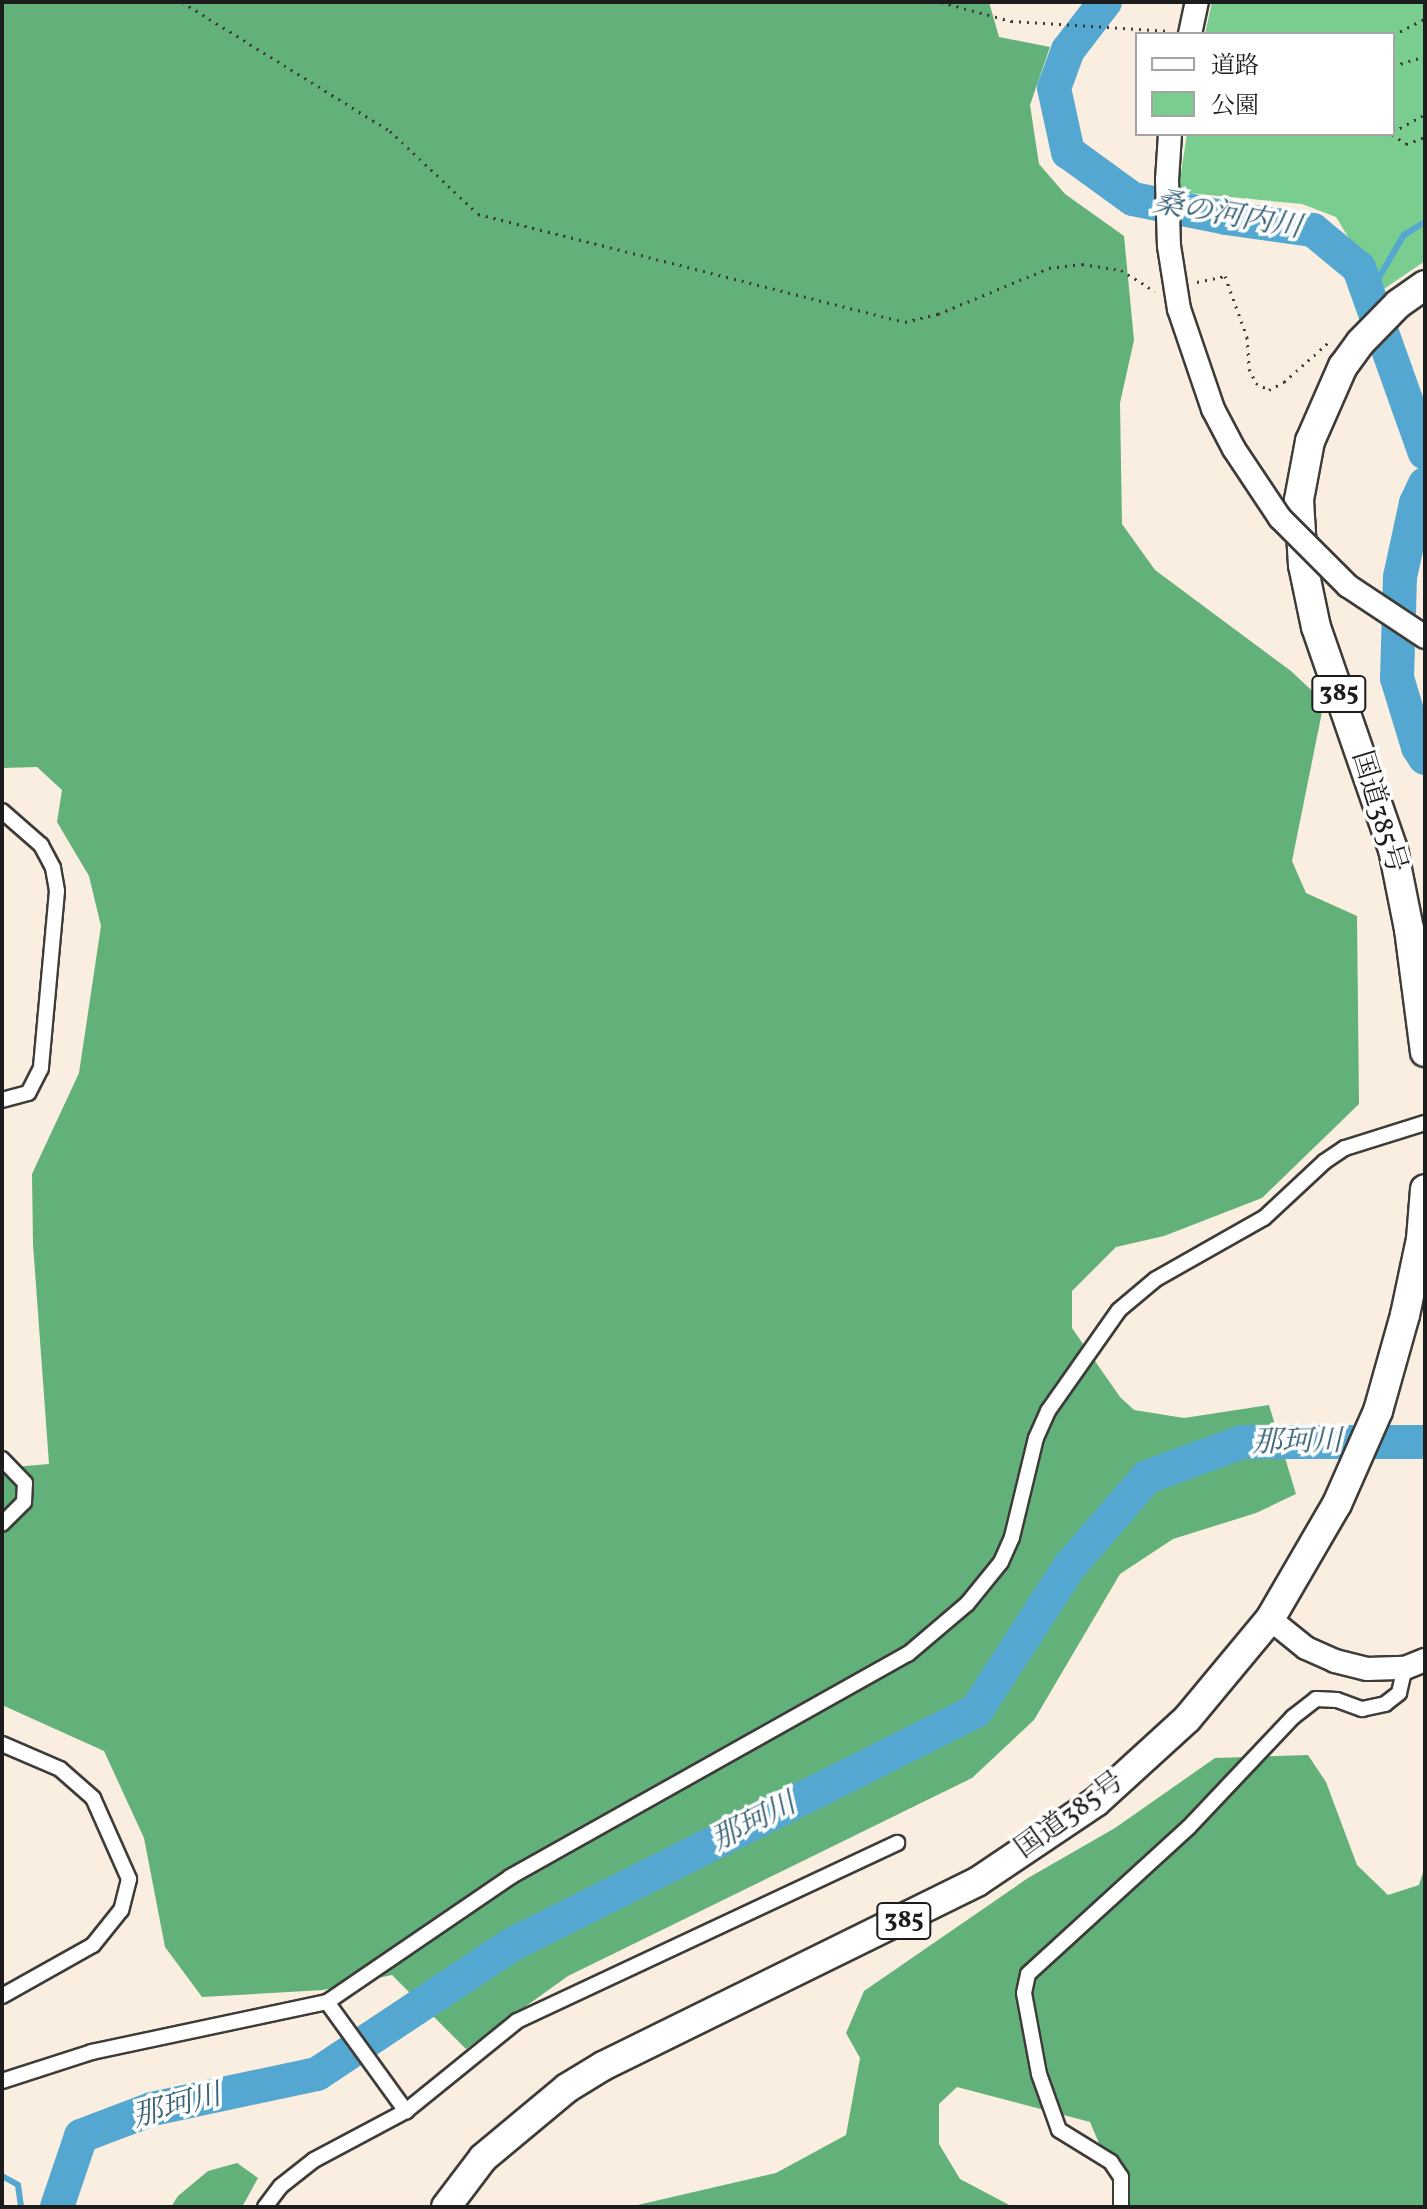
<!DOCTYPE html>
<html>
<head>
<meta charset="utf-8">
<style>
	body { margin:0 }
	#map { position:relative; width:1427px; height:2209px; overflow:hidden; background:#f9eedf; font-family:Vollkorn,"Noto Serif JP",serif }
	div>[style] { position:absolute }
	.green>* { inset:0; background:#79cd8f }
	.forest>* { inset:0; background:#62b07a }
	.stream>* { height:6px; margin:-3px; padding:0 3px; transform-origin:3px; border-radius:3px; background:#54a7d0 }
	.river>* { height:34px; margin:-17px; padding:0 17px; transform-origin:17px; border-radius:17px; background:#54a7d0 }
	.path>* { height:3px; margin-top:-1.5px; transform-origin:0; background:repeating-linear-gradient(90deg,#3d3c39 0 2px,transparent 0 8px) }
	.roads { filter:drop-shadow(2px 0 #3d3c39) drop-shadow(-2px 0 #3d3c39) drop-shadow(0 2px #3d3c39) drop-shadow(0 -2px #3d3c39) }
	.street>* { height:14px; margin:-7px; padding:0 7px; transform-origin:7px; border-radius:7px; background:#fff }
	.secondary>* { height:22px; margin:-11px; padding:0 11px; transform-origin:11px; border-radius:11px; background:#fff }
	.highway>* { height:28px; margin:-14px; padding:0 14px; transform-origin:14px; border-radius:14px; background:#fff }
	.bridges { filter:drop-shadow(2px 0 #3d3c39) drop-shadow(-2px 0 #3d3c39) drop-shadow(0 2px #3d3c39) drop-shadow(0 -2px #3d3c39) }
	.secondary-bridge>* { height:22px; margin:-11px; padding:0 11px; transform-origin:11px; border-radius:11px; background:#fff }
	span { translate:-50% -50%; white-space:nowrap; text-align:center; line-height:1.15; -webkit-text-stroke:7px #fff; paint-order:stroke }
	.shield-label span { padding:2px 6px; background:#fff; border:2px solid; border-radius:6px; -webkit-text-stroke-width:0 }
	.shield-label { font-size:26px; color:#1c1c1c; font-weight:700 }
	.street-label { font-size:28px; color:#1c1c1c }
	.water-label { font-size:30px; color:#386276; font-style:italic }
	.frame { position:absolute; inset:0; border:4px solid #1c1c1c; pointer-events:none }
	.legend { position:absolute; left:1135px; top:32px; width:260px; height:104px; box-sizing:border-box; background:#fff; border:2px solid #a4a4a4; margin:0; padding:10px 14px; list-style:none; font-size:24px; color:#1c1c1c }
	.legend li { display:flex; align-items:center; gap:16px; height:40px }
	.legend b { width:40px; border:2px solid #a4a4a4 }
</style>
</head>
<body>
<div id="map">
	<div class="green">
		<div style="clip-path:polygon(1212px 2px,1425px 2px,1425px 261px,1381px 291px,1336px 217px,1302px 204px,1178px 192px,1187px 134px,1393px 134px,1393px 34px,1205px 34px)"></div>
	</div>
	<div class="forest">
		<div style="clip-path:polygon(2px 2px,989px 2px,999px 37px,1050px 47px,1030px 105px,1039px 164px,1065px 194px,1124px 236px,1134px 340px,1120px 403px,1122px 524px,1155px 570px,1291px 671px,1324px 702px,1292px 861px,1306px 893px,1357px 916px,1359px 1104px,1262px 1198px,1164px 1236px,1116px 1247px,1072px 1291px,1072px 1328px,1120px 1397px,1134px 1410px,1184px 1418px,1269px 1405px,1296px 1494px,1256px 1513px,1173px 1539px,1120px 1574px,1034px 1720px,972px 1778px,568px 1976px,466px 2049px,392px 1975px,323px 1990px,202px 1997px,165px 1947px,144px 1838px,104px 1751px,2px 1705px,2px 1468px,49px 1464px,33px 1244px,32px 1174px,79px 1073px,101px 926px,89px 876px,57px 822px,62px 790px,37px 767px,2px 768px)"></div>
		<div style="clip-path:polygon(1308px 1755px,1326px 1782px,1357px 1865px,1388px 1895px,1419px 1885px,1425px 1866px,1425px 2207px,1126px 2207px,1090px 2122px,957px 2087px,939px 2104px,939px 2144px,960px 2179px,1013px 2207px,629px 2207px,776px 2173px,846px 2135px,860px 2058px,846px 2033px,864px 1991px,1028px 1878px,1115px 1828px,1215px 1758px)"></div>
		<div style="clip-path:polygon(237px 2163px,258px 2178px,242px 2207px,171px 2207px,178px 2196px,208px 2171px)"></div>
	</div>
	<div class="stream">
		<div style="left:1368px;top:296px;width:71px;rotate:-59.5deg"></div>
		<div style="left:1404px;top:235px;width:25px;rotate:-32deg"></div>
		<div style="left:2px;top:2176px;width:18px;rotate:29deg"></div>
		<div style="left:18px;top:2185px;width:22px;rotate:82deg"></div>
	</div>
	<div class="river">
		<div style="left:1105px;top:2px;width:61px;rotate:127.6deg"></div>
		<div style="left:1068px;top:50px;width:40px;rotate:110.2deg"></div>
		<div style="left:1054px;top:88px;width:66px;rotate:77.7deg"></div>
		<div style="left:1068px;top:152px;width:80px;rotate:35.9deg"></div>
		<div style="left:1133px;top:199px;width:95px;rotate:11.5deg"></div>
		<div style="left:1226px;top:218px;width:88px;rotate:7.9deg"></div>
		<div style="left:1313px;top:230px;width:60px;rotate:39.6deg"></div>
		<div style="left:1359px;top:268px;width:196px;rotate:70.4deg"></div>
		<div style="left:1425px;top:484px;width:21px;rotate:115deg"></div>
		<div style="left:1416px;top:503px;width:76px;rotate:102.2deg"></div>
		<div style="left:1400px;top:577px;width:101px;rotate:91.7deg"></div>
		<div style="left:1397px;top:678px;width:72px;rotate:73.1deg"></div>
		<div style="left:1418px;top:747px;width:13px;rotate:58deg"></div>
		<div style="left:57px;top:2207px;width:75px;rotate:-71.3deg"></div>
		<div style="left:81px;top:2136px;width:76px;rotate:-20.8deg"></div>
		<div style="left:152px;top:2109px;width:169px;rotate:-12deg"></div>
		<div style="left:317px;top:2074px;width:235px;rotate:-33.6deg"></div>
		<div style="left:513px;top:1944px;width:518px;rotate:-26.71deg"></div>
		<div style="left:976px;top:1711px;width:171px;rotate:-57.1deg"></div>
		<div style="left:1069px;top:1567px;width:119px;rotate:-49.1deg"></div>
		<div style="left:1147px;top:1477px;width:101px;rotate:-20.2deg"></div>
		<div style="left:1242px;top:1442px;width:183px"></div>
	</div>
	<div class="path">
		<div style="left:182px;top:2px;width:245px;rotate:31.8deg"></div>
		<div style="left:390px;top:131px;width:121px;rotate:43.3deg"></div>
		<div style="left:478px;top:214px;width:440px;rotate:14.2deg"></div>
		<div style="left:905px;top:322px;width:34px;rotate:-14deg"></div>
		<div style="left:938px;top:314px;width:120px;rotate:-22.5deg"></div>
		<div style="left:1049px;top:268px;width:33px;rotate:-7deg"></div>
		<div style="left:1082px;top:264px;width:39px;rotate:9deg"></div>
		<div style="left:1121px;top:270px;width:40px;rotate:32deg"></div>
		<div style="left:941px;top:2px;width:73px;rotate:15.2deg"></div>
		<div style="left:1011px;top:21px;width:159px;rotate:3.6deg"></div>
		<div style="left:1393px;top:35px;width:36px;rotate:-27deg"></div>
		<div style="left:1393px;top:66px;width:34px;rotate:-17deg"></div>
		<div style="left:1393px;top:132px;width:37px;rotate:-29deg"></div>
		<div style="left:1392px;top:134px;width:17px;rotate:36deg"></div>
		<div style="left:1406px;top:144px;width:20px;rotate:-20deg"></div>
		<div style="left:1197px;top:282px;width:29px;rotate:-12deg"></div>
		<div style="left:1225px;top:276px;width:65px;rotate:70.2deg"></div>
		<div style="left:1247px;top:337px;width:32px;rotate:86deg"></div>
		<div style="left:1249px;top:369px;width:16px;rotate:63deg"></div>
		<div style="left:1256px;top:383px;width:15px;rotate:28deg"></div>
		<div style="left:1269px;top:390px;width:17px;rotate:-28deg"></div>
		<div style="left:1284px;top:382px;width:63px;rotate:-41.8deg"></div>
	</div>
	<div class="roads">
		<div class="street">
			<div style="left:2px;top:811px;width:52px;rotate:41.1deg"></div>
			<div style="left:41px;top:845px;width:26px;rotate:62deg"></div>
			<div style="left:53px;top:868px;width:23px;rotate:80deg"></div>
			<div style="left:57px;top:891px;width:178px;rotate:95.2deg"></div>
			<div style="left:41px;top:1068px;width:28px;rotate:117deg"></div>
			<div style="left:28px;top:1093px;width:27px;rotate:165deg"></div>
			<div style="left:2px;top:1459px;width:33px;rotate:46deg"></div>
			<div style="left:25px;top:1483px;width:19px;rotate:93deg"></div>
			<div style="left:24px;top:1502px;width:31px;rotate:135deg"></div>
			<div style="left:2px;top:1744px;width:63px;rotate:23.3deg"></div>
			<div style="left:60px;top:1769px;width:44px;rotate:41.3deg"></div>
			<div style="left:93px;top:1798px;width:89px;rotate:66deg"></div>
			<div style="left:129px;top:1879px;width:32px;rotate:104deg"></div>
			<div style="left:121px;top:1910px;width:45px;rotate:128.7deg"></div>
			<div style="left:93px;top:1945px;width:104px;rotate:150.7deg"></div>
			<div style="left:327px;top:2002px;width:135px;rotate:54.1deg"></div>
			<div style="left:2px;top:2081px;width:95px;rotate:-17.9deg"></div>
			<div style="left:92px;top:2052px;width:240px;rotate:-12deg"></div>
			<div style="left:327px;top:2002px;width:222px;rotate:-34.3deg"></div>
			<div style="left:510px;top:1877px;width:456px;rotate:-29.3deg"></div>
			<div style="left:908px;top:1654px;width:77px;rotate:-40.3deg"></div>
			<div style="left:967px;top:1604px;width:54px;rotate:-51deg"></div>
			<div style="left:1001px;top:1562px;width:27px;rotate:-66deg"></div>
			<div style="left:1012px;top:1537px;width:102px;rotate:-76.4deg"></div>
			<div style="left:1036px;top:1438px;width:30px;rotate:-66deg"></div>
			<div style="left:1048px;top:1411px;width:123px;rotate:-54.9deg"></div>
			<div style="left:1119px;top:1310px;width:48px;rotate:-40deg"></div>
			<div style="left:1156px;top:1279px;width:124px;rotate:-29.5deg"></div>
			<div style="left:1264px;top:1218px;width:82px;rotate:-43deg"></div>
			<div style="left:1324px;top:1162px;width:25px;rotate:-34deg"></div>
			<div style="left:1345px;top:1148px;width:84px;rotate:-17.4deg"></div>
			<div style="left:265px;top:2207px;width:26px;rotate:-53deg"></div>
			<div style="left:281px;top:2186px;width:42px;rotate:-38.2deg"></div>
			<div style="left:314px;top:2160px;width:104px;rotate:-28deg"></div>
			<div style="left:406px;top:2111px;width:143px;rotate:-39deg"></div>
			<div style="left:517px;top:2021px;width:420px;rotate:-25.1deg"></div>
			<div style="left:1121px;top:2207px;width:30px;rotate:-90deg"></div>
			<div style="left:1121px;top:2177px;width:18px;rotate:-124deg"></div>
			<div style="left:1111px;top:2162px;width:61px;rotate:-148.4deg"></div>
			<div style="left:1059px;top:2130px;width:59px;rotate:-109.7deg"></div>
			<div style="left:1039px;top:2074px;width:82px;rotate:-100.5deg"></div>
			<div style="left:1024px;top:1993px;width:19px;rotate:-78deg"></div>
			<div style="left:1028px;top:1974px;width:218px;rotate:-42.4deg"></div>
			<div style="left:1189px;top:1827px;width:151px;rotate:-46.6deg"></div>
			<div style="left:1293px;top:1717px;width:29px;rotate:-38deg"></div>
			<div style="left:1316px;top:1699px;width:21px;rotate:3deg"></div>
			<div style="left:1337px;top:1700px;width:27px;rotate:20deg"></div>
			<div style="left:1362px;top:1709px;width:24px;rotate:-12deg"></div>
			<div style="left:1385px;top:1704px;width:18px;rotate:-38deg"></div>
			<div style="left:1399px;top:1693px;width:26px;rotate:-77deg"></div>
		</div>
		<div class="secondary">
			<div style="left:1190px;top:34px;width:33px;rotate:-78deg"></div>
			<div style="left:1270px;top:1619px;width:46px;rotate:38.9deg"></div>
			<div style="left:1306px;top:1648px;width:32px;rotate:24deg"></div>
			<div style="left:1335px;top:1661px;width:33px;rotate:14deg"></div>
			<div style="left:1367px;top:1669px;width:38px;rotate:-2deg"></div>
			<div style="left:1405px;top:1668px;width:22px;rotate:-22deg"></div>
		</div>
		<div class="highway">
			<div style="left:1425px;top:285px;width:33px;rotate:145deg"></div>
			<div style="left:1398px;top:304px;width:54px;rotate:134.3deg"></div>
			<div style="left:1360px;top:343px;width:29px;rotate:126deg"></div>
			<div style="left:1343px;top:366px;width:82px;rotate:113.7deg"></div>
			<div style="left:1310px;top:441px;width:60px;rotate:100.6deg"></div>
			<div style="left:1299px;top:500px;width:65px;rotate:86.5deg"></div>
			<div style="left:1303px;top:565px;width:63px;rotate:78.2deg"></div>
			<div style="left:1316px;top:627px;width:235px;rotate:70.9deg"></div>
			<div style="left:1393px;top:849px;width:82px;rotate:78.7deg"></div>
			<div style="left:1409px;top:929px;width:124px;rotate:82.6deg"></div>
			<div style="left:446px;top:2207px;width:61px;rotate:-52.9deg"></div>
			<div style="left:483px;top:2158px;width:109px;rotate:-39.8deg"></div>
			<div style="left:567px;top:2088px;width:42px;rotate:-31.4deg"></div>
			<div style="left:603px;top:2066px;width:417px;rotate:-26.2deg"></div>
			<div style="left:977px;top:1882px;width:143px;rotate:-33.9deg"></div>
			<div style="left:1096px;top:1802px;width:123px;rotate:-42.4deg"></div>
			<div style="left:1187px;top:1719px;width:130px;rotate:-50.3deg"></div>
			<div style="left:1270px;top:1619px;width:133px;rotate:-59.8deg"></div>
			<div style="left:1337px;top:1504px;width:102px;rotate:-66.2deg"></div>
			<div style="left:1378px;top:1411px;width:100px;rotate:-74.3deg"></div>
			<div style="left:1405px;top:1315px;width:78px;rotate:-78.1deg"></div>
			<div style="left:1421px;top:1239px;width:50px;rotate:-85.4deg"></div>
		</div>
	</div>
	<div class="bridges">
		<div class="secondary-bridge">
			<div style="left:1170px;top:134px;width:46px;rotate:93.7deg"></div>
			<div style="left:1167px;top:180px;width:66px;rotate:88.3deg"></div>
			<div style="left:1169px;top:246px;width:64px;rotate:81deg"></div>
			<div style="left:1179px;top:309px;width:106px;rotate:71.2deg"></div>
			<div style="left:1213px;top:409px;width:45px;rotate:62.3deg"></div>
			<div style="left:1234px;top:449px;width:83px;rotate:56.3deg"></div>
			<div style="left:1280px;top:518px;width:96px;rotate:45deg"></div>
			<div style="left:1348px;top:586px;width:92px;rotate:33.5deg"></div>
		</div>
	</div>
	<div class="shield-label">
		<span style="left:1339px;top:694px">385</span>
		<span style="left:904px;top:1921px">385</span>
	</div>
	<div class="street-label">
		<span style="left:1378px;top:812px;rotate:73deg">国道385号</span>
		<span style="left:1070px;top:1816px;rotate:-36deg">国道385号</span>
	</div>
	<div class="water-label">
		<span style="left:1227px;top:216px;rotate:10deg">桑の河内川</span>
		<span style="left:1297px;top:1443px;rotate:-1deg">那珂川</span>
		<span style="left:754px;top:1823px;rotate:-27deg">那珂川</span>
		<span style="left:177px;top:2107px;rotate:-15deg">那珂川</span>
	</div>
	<div class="frame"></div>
	<ul class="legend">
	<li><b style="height:10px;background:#fff"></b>道路</li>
	<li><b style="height:22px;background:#79cd8f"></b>公園</li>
	</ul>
</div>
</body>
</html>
